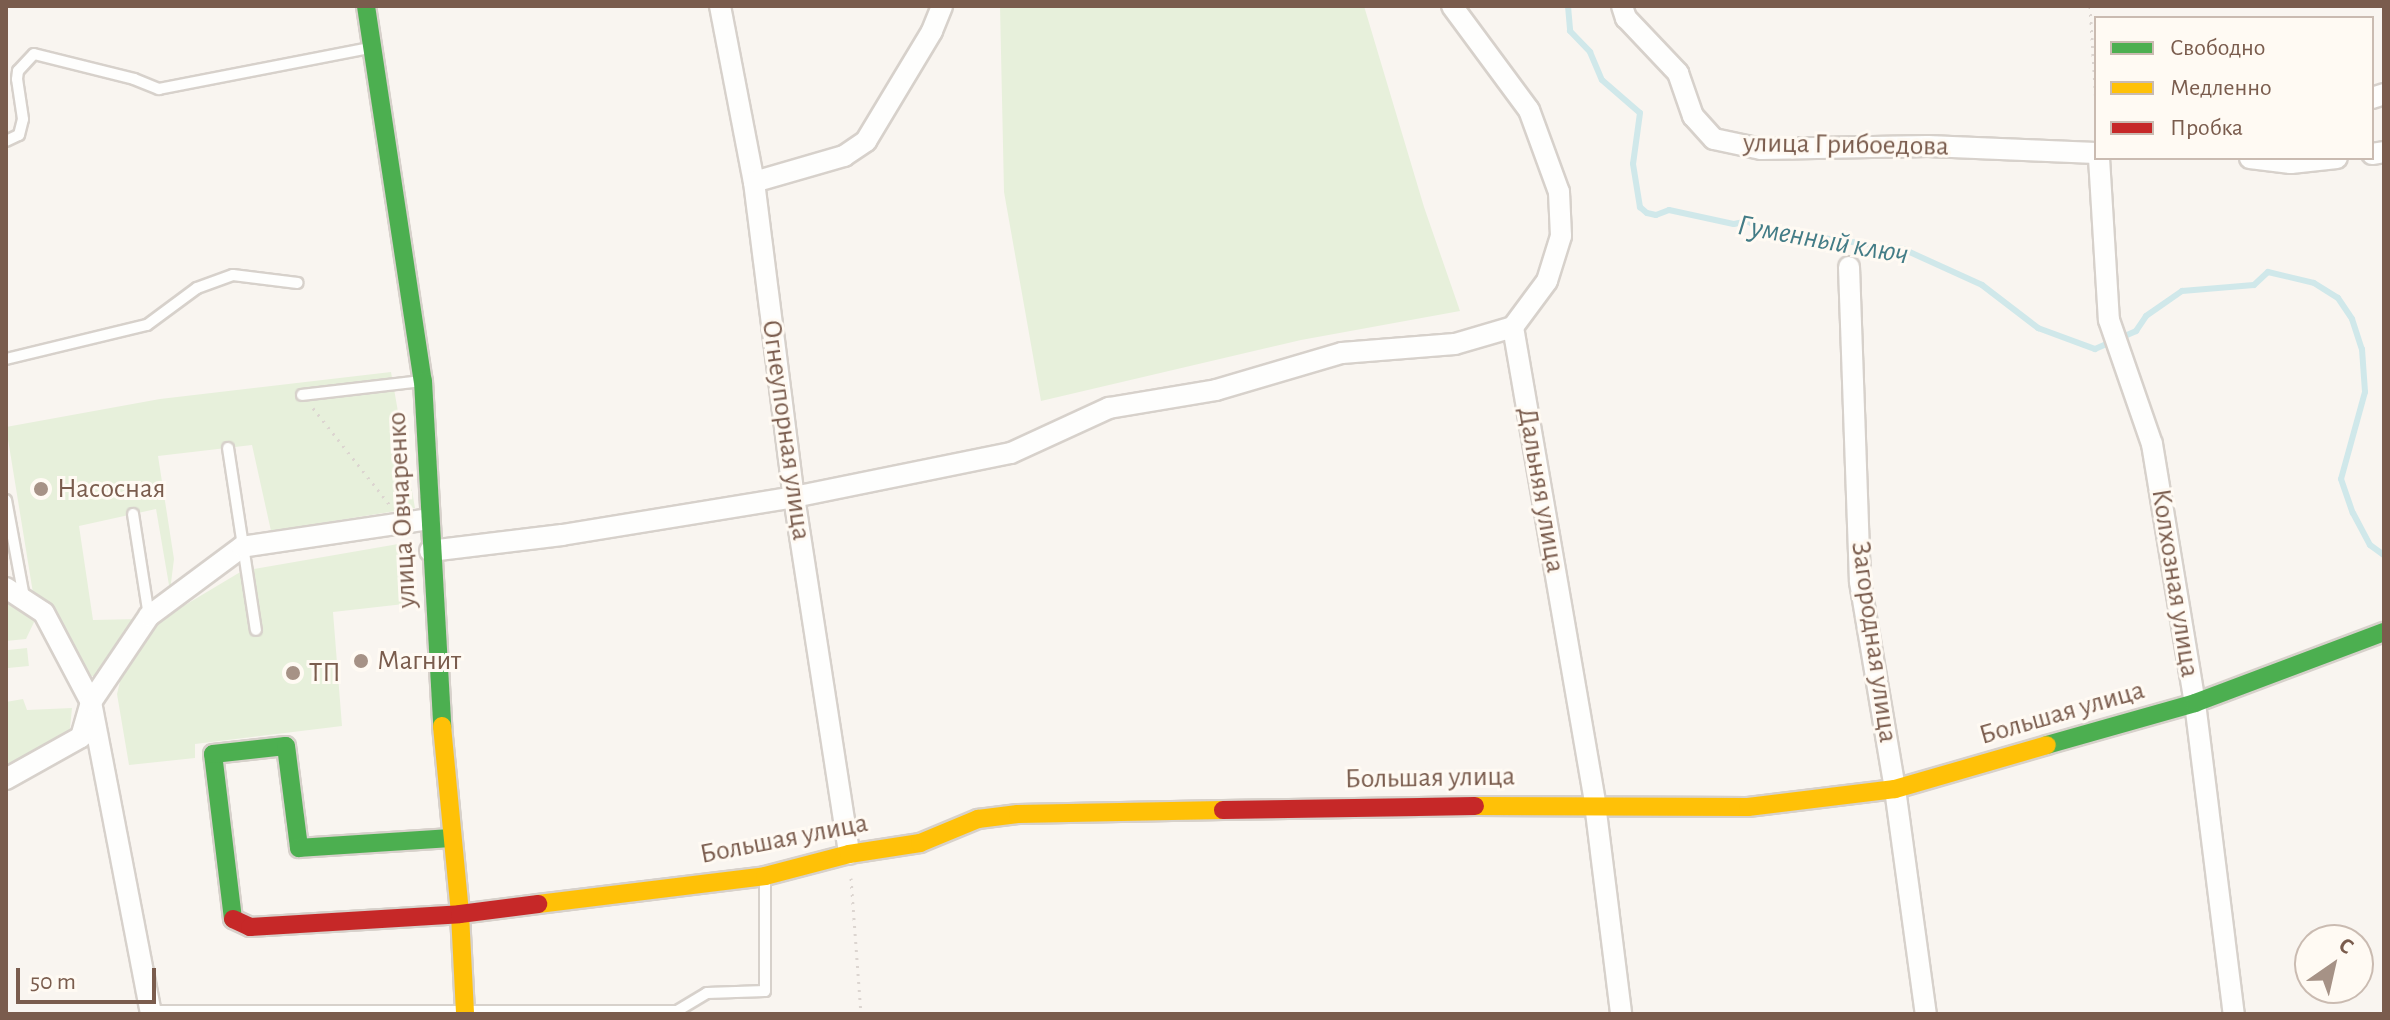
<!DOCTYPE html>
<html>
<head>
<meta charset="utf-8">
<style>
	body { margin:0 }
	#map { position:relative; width:2390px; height:1020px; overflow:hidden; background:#f9f5f0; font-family:"Alegreya Sans",sans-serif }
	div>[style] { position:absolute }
	.green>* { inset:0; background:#e7f0db; transform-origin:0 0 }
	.stream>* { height:6px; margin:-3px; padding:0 3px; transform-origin:3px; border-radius:3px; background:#d0e8ea }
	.path>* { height:3px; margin-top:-1.5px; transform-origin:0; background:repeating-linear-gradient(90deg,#dcd5d0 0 2px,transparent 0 8px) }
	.roads { filter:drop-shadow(2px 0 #d7d1cb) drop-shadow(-2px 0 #d7d1cb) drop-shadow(0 2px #d7d1cb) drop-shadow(0 -2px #d7d1cb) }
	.lane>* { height:10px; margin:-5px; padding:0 5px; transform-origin:5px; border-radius:5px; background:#fefefd }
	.street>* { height:20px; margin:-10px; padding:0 10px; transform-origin:10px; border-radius:10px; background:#fefefd }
	.fast>* { height:18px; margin:-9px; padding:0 9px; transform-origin:9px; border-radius:9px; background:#4caf50 }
	.slow>* { height:18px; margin:-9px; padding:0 9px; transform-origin:9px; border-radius:9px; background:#ffc107 }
	.jam>* { height:18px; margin:-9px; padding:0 9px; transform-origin:9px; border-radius:9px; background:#c62828 }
	.dots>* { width:22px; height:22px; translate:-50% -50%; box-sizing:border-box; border:4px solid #fffaf3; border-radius:50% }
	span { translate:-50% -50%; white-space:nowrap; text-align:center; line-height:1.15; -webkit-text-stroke:6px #fffaf3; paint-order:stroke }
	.street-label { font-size:28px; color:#7a5c4d }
	.poi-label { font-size:28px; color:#7a5c4d }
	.left { translate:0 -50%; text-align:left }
	.water-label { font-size:30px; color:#437c86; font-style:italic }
	.frame { position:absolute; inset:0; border:8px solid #7a5c4d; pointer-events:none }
	.legend { position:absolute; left:2094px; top:16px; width:280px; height:144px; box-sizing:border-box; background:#fffaf3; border:2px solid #cabbb1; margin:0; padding:10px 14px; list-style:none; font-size:24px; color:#7a5c4d }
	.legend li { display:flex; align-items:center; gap:16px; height:40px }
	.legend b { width:40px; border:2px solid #cabbb1 }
	.north { position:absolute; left:2294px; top:924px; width:80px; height:80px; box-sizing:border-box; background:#fffaf3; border:2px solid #cabbb1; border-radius:50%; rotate:34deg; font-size:22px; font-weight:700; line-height:32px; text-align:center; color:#7a5c4d }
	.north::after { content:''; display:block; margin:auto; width:28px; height:36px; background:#a69286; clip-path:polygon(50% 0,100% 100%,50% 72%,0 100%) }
	.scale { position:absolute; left:16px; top:968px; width:140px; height:36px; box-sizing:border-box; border:4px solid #7a5c4d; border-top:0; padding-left:10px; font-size:24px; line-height:28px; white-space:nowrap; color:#7a5c4d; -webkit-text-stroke:6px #fffaf3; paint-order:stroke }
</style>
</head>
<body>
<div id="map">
	<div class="green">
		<div style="clip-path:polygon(1000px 6px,1364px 6px,1424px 207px,1460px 311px,1301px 340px,1041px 401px,1004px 192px)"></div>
		<div style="clip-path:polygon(391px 372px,415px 508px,271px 531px,252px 445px,158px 456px,174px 559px,170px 591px,156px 509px,79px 526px,93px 620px,140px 619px,99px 676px,89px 676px,53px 611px,33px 593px,6px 427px,160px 399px)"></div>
		<div style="clip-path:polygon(404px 543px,404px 604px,333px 612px,342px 726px,195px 744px,195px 758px,129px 765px,117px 694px,123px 669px,160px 620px,242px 571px)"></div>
		<div style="clip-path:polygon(6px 600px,35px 620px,26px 639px,6px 641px)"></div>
		<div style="left:27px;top:648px;width:18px;height:21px;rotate:84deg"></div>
		<div style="clip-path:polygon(23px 699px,27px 710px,72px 708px,69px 738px,6px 772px,6px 702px)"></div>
	</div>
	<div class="stream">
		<div style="left:1568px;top:6px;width:25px;rotate:85deg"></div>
		<div style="left:1570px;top:31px;width:29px;rotate:46deg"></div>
		<div style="left:1590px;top:52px;width:30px;rotate:67deg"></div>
		<div style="left:1602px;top:80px;width:50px;rotate:41deg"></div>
		<div style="left:1640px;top:113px;width:51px;rotate:97.8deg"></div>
		<div style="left:1633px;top:164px;width:44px;rotate:80.8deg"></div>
		<div style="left:1640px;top:207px;width:9px;rotate:41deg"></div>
		<div style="left:1647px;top:213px;width:9px;rotate:13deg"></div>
		<div style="left:1656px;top:215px;width:14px;rotate:-21deg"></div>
		<div style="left:1669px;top:210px;width:66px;rotate:12.2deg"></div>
		<div style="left:1734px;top:224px;width:14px;rotate:-12deg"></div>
		<div style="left:1748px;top:221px;width:17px;rotate:36deg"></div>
		<div style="left:1762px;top:231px;width:25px;rotate:14deg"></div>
		<div style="left:1786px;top:237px;width:15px;rotate:-8deg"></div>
		<div style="left:1801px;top:235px;width:103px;rotate:7.8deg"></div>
		<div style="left:1903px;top:249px;width:87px;rotate:24.5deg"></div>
		<div style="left:1982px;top:285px;width:71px;rotate:37.5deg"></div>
		<div style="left:2038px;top:328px;width:61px;rotate:20.2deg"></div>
		<div style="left:2095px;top:349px;width:45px;rotate:-23.7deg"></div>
		<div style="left:2136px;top:331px;width:18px;rotate:-56deg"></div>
		<div style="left:2146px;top:316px;width:44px;rotate:-34.8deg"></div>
		<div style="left:2182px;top:291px;width:72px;rotate:-4.8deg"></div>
		<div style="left:2254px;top:285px;width:19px;rotate:-43deg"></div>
		<div style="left:2268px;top:272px;width:47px;rotate:13.4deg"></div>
		<div style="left:2314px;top:283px;width:28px;rotate:32deg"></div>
		<div style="left:2338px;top:298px;width:25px;rotate:56deg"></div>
		<div style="left:2352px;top:319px;width:32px;rotate:72deg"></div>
		<div style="left:2362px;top:349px;width:43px;rotate:86deg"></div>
		<div style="left:2365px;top:392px;width:90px;rotate:105.4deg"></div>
		<div style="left:2341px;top:479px;width:36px;rotate:71deg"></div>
		<div style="left:2353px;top:513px;width:36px;rotate:62deg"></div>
		<div style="left:2370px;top:545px;width:17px;rotate:36deg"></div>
	</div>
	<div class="path">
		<div style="left:2090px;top:6px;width:98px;rotate:86.5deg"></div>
		<div style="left:313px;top:408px;width:124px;rotate:51.6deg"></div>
		<div style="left:851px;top:878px;width:136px;rotate:85.8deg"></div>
	</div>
	<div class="roads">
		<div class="lane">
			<div style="left:6px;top:141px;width:14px;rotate:-25deg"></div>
			<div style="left:19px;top:135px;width:16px;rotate:-76deg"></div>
			<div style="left:23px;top:119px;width:40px;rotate:-98.5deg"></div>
			<div style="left:17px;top:79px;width:8px;rotate:-83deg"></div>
			<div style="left:18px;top:71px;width:23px;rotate:-47deg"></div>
			<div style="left:34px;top:54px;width:103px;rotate:14deg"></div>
			<div style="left:134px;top:79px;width:27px;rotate:22deg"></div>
			<div style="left:159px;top:89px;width:214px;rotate:-11deg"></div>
			<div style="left:6px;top:359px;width:145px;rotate:-13.6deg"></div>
			<div style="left:147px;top:325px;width:62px;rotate:-36.5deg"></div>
			<div style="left:197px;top:288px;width:38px;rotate:-20deg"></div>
			<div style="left:233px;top:275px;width:65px;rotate:7deg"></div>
			<div style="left:302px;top:395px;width:120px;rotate:-6.7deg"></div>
			<div style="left:228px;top:448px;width:184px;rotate:81.3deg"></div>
			<div style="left:6px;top:500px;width:99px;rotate:79.5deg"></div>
			<div style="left:133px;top:514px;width:103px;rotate:81.1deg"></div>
			<div style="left:151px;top:1011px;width:526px"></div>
			<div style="left:677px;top:1011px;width:35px;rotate:-31deg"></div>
			<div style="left:707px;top:993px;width:58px;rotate:-2deg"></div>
			<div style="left:765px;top:991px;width:115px;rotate:-90deg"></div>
		</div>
		<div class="street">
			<div style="left:720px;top:6px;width:179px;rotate:79.1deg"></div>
			<div style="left:754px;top:182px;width:318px;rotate:82.8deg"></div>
			<div style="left:794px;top:497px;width:361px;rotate:81.2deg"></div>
			<div style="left:1452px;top:6px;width:129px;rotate:53.5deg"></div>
			<div style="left:1529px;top:110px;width:87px;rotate:69.9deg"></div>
			<div style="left:1559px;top:192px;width:44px;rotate:87.4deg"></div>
			<div style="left:1561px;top:236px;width:47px;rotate:107.3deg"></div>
			<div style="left:1547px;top:281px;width:57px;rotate:126.5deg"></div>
			<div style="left:1513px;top:327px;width:484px;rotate:80.2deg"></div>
			<div style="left:1595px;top:804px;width:212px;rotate:82.9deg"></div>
			<div style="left:1622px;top:6px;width:13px;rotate:72deg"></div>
			<div style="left:1626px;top:18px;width:76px;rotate:46.6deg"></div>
			<div style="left:1678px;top:73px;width:46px;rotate:70.8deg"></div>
			<div style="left:1693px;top:116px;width:31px;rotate:48deg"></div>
			<div style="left:1714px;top:139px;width:48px;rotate:12deg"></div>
			<div style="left:1761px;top:149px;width:167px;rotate:-1deg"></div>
			<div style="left:1928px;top:146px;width:168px;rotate:2.4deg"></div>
			<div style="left:2372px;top:98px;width:13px;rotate:-18deg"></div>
			<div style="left:2372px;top:154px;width:12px;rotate:-9deg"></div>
			<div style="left:2099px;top:158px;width:162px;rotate:86.5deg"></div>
			<div style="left:2109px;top:320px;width:131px;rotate:70.9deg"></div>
			<div style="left:2152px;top:444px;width:263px;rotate:80.6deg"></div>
			<div style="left:2195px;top:703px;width:313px;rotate:82.9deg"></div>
			<div style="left:2250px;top:158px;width:41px;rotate:7deg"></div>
			<div style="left:2291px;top:163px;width:46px;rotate:-6.2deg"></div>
			<div style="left:754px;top:182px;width:94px;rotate:-16.1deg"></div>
			<div style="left:844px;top:156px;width:27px;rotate:-34deg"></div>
			<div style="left:866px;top:141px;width:128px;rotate:-59deg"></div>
			<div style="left:932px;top:31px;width:27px;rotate:-68deg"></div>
			<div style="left:1849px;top:267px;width:315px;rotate:88deg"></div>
			<div style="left:1860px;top:582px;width:210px;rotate:80.4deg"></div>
			<div style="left:1895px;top:789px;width:227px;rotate:82.2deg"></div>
			<div style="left:430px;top:551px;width:133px;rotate:-6.9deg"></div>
			<div style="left:562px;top:535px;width:235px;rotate:-9.3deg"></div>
			<div style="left:794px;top:497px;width:221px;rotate:-11.5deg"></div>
			<div style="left:1011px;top:453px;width:108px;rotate:-24.7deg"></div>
			<div style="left:1109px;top:408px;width:109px;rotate:-9.5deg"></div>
			<div style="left:1216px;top:390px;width:131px;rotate:-16.4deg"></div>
			<div style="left:1342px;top:353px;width:113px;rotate:-4.6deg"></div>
			<div style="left:1455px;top:344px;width:60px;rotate:-16.3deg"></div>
			<div style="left:6px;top:588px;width:45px;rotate:33.3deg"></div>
			<div style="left:44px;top:613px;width:101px;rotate:62.2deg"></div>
			<div style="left:91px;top:702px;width:318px;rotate:79.1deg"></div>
			<div style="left:6px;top:779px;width:86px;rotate:-29.2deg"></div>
			<div style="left:81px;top:737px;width:36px;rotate:-74deg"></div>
			<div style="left:91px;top:702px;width:104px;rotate:-56deg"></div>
			<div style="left:149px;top:616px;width:116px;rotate:-36.6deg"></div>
			<div style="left:242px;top:547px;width:189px;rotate:-8.5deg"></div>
		</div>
		<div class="fast">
			<div style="left:366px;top:6px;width:379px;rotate:81.4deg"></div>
			<div style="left:423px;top:381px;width:346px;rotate:86.8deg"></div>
			<div style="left:2047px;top:745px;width:154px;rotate:-15.8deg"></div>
			<div style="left:2195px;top:703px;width:202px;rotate:-20.6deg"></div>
			<div style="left:233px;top:919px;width:166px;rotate:-96.9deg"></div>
			<div style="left:213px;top:754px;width:73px;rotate:-6.3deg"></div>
			<div style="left:286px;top:746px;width:103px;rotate:82.7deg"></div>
			<div style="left:299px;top:848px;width:151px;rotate:-3.8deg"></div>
		</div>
		<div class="slow">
			<div style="left:442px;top:726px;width:189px;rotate:84.5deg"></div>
			<div style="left:460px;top:914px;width:100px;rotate:87.1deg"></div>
			<div style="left:1475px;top:806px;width:273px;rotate:0.2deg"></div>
			<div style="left:1748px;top:807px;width:148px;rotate:-7deg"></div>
			<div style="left:1895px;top:789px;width:158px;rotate:-16.1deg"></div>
			<div style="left:538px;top:904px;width:229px;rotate:-7deg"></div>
			<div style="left:765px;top:876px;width:87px;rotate:-14.7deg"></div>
			<div style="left:849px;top:854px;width:72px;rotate:-8.8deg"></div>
			<div style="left:920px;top:843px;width:63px;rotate:-22.5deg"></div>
			<div style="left:978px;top:819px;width:40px;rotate:-7.1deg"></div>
			<div style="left:1018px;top:814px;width:205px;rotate:-1.1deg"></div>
		</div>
		<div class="jam">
			<div style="left:1223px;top:810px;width:252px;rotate:-0.9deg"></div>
			<div style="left:233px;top:919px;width:19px;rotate:25deg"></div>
			<div style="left:250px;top:927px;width:210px;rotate:-3.5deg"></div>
			<div style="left:460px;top:914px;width:79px;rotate:-7.3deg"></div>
		</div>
	</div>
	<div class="dots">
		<div style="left:41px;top:489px;background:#a69286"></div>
		<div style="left:361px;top:661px;background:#a69286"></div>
		<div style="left:293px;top:673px;background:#a69286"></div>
	</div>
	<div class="street-label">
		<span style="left:1846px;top:145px;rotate:1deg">улица Грибоедова</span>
		<span style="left:786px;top:430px;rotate:82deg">Огнеупорная улица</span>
		<span style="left:1541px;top:490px;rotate:80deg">Дальняя улица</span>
		<span style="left:402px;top:510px;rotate:-93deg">улица Овчаренко</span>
		<span style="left:2175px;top:583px;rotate:81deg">Колхозная улица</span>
		<span style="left:1874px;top:642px;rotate:82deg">Загородная улица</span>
		<span style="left:2062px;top:713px;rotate:-16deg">Большая улица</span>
		<span style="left:1430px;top:778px;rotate:-1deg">Большая улица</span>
		<span style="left:784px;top:839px;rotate:-11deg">Большая улица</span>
	</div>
	<div class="poi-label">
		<span class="left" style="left:57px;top:489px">Насосная</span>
		<span class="left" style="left:377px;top:661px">Магнит</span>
		<span class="left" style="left:309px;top:673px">ТП</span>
	</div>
	<div class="water-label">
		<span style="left:1823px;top:240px;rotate:10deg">Гуменный ключ</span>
	</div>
	<div class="frame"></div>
	<ul class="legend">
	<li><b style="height:10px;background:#4caf50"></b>Свободно</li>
	<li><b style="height:10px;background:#ffc107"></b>Медленно</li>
	<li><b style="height:10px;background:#c62828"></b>Пробка</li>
	</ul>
	<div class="north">С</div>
	<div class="scale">50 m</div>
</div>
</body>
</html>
